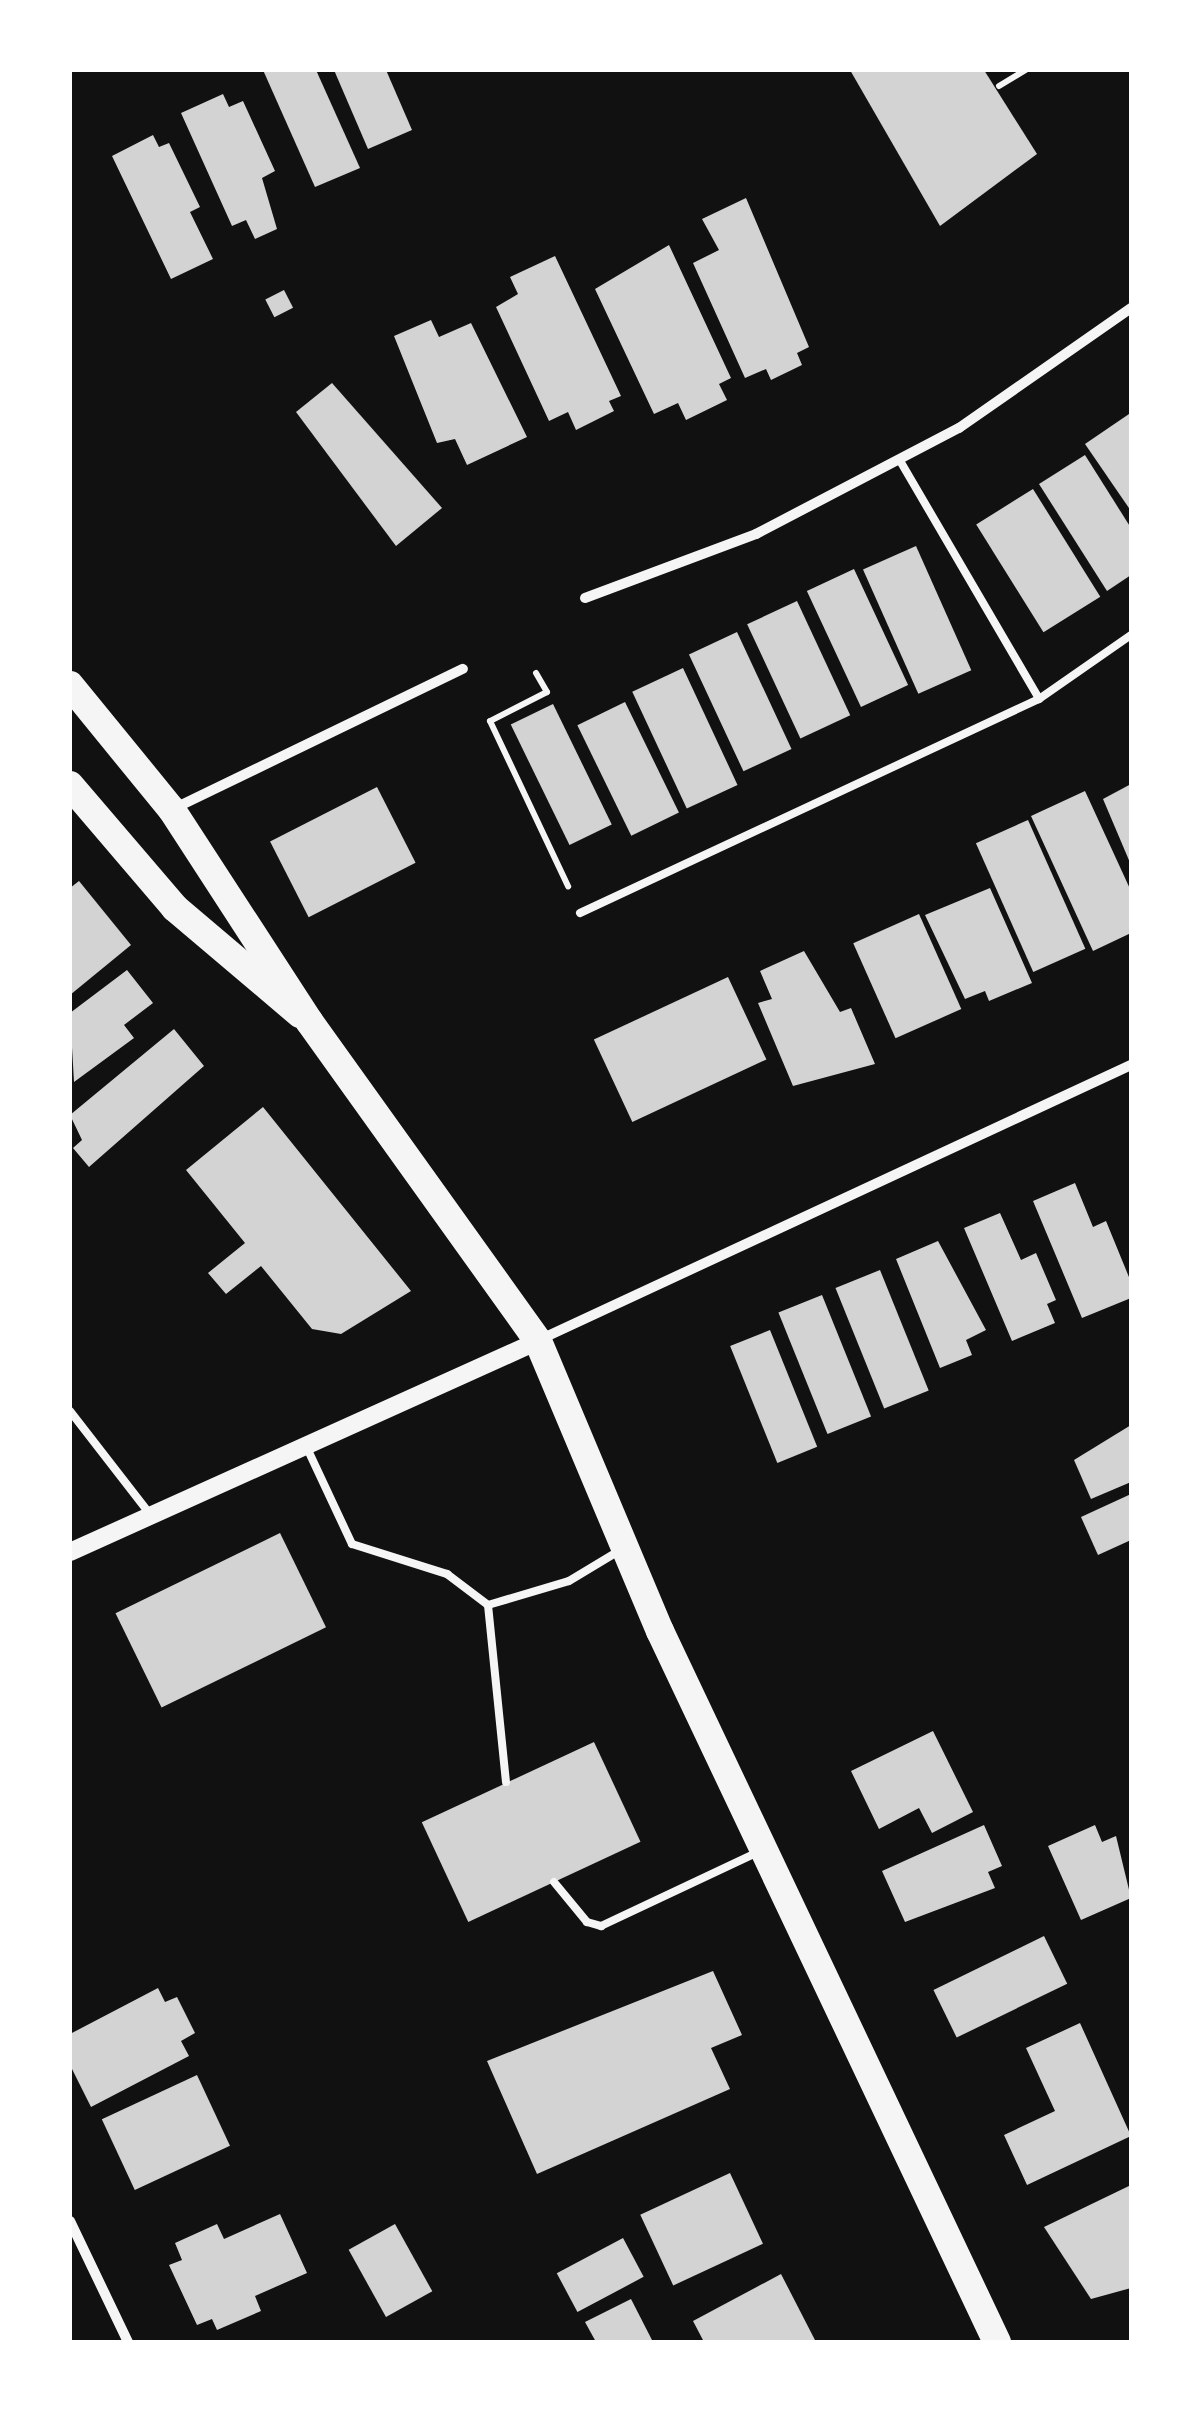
<!DOCTYPE html>
<html>
<head>
<meta charset="utf-8">
<style>
	body { margin:0 }
	#map { position:relative; width:1201px; height:2412px; overflow:hidden; background:#111; font-family:Barlow,sans-serif }
	div>[style] { position:absolute }
	.building>* { inset:0; background:#d3d3d3; transform-origin:0 0 }
	.path>* { height:6px; margin:-3px; padding:0 3px; transform-origin:3px; border-radius:3px; background:#f5f5f5 }
	.service>* { height:8px; margin:-4px; padding:0 4px; transform-origin:4px; border-radius:4px; background:#f5f5f5 }
	.minor>* { height:10px; margin:-5px; padding:0 5px; transform-origin:5px; border-radius:5px; background:#f5f5f5 }
	.tertiary>* { height:18px; margin:-9px; padding:0 9px; transform-origin:9px; border-radius:9px; background:#f5f5f5 }
	.trunk>* { height:28px; margin:-14px; padding:0 14px; transform-origin:14px; border-radius:14px; background:#f5f5f5 }
	span { translate:-50% -50%; white-space:nowrap; text-align:center; line-height:1.15; -webkit-text-stroke:10px #fff; paint-order:stroke }
	.frame { position:absolute; inset:0; border:72px solid #fff; pointer-events:none }
</style>
</head>
<body>
<div id="map">
	<div class="building">
		<div style="clip-path:polygon(263px 70px,316px 70px,360px 168px,315px 187px)"></div>
		<div style="clip-path:polygon(334px 70px,386px 70px,412px 130px,368px 149px)"></div>
		<div style="clip-path:polygon(850px 70px,984px 70px,1037px 154px,940px 226px)"></div>
		<div style="clip-path:polygon(223px 94px,229px 107px,243px 101px,275px 171px,262px 178px,277px 229px,255px 239px,246px 220px,232px 226px,181px 113px)"></div>
		<div style="clip-path:polygon(153px 135px,159px 147px,169px 143px,200px 207px,190px 212px,213px 259px,171px 279px,112px 156px)"></div>
		<div style="clip-path:polygon(746px 198px,809px 347px,797px 353px,802px 365px,771px 380px,766px 369px,745px 378px,693px 263px,719px 250px,702px 219px)"></div>
		<div style="clip-path:polygon(669px 245px,731px 378px,719px 384px,727px 400px,686px 420px,678px 403px,654px 414px,595px 289px)"></div>
		<div style="clip-path:polygon(555px 256px,621px 396px,609px 401px,614px 411px,576px 430px,568px 412px,549px 421px,496px 307px,518px 294px,510px 277px)"></div>
		<div style="left:284px;top:290px;width:20px;height:21px;rotate:63deg"></div>
		<div style="clip-path:polygon(431px 320px,439px 337px,471px 323px,527px 437px,467px 465px,455px 439px,437px 443px,394px 336px)"></div>
		<div style="clip-path:polygon(332px 383px,442px 508px,396px 546px,296px 412px)"></div>
		<div style="clip-path:polygon(1129px 414px,1131px 418px,1131px 511px,1085px 444px)"></div>
		<div style="clip-path:polygon(1085px 455px,1131px 528px,1131px 575px,1107px 591px,1039px 484px)"></div>
		<div style="left:1033px;top:489px;width:127px;height:67px;rotate:58deg"></div>
		<div style="left:916px;top:546px;width:136px;height:58px;rotate:66deg"></div>
		<div style="left:854px;top:569px;width:128px;height:52px;rotate:65deg"></div>
		<div style="left:797px;top:601px;width:126px;height:55px;rotate:65deg"></div>
		<div style="left:737px;top:632px;width:129px;height:53px;rotate:65deg"></div>
		<div style="left:683px;top:668px;width:129px;height:56px;rotate:65deg"></div>
		<div style="left:625px;top:702px;width:123px;height:53px;rotate:64deg"></div>
		<div style="left:553px;top:704px;width:134px;height:47px;rotate:64deg"></div>
		<div style="clip-path:polygon(1131px 784px,1131px 865px,1103px 799px)"></div>
		<div style="left:377px;top:787px;width:85px;height:120px;rotate:63deg"></div>
		<div style="clip-path:polygon(1085px 791px,1131px 891px,1131px 933px,1093px 951px,1031px 816px)"></div>
		<div style="left:1028px;top:820px;width:141px;height:57px;rotate:66deg"></div>
		<div style="clip-path:polygon(79px 881px,131px 945px,70px 995px,70px 888px)"></div>
		<div style="clip-path:polygon(990px 888px,1032px 983px,989px 1001px,985px 991px,965px 999px,925px 915px)"></div>
		<div style="left:919px;top:914px;width:104px;height:72px;rotate:66deg"></div>
		<div style="clip-path:polygon(804px 951px,840px 1012px,851px 1008px,875px 1064px,793px 1086px,758px 1003px,772px 999px,760px 971px)"></div>
		<div style="clip-path:polygon(127px 970px,153px 1003px,124px 1025px,134px 1038px,74px 1082px,70px 1013px)"></div>
		<div style="left:728px;top:977px;width:91px;height:148px;rotate:65deg"></div>
		<div style="clip-path:polygon(174px 1029px,204px 1066px,89px 1167px,73px 1148px,82px 1140px,70px 1115px)"></div>
		<div style="clip-path:polygon(263px 1107px,411px 1291px,341px 1334px,312px 1329px,261px 1266px,226px 1294px,208px 1273px,245px 1243px,186px 1170px)"></div>
		<div style="clip-path:polygon(1075px 1183px,1093px 1227px,1106px 1221px,1131px 1282px,1131px 1298px,1082px 1318px,1033px 1201px)"></div>
		<div style="clip-path:polygon(1000px 1213px,1021px 1260px,1036px 1253px,1056px 1300px,1047px 1304px,1055px 1323px,1012px 1341px,964px 1228px)"></div>
		<div style="clip-path:polygon(938px 1241px,986px 1330px,966px 1340px,972px 1355px,940px 1368px,896px 1259px)"></div>
		<div style="left:880px;top:1270px;width:130px;height:48px;rotate:68deg"></div>
		<div style="left:822px;top:1295px;width:131px;height:47px;rotate:68deg"></div>
		<div style="left:770px;top:1330px;width:126px;height:43px;rotate:68deg"></div>
		<div style="clip-path:polygon(1131px 1425px,1131px 1482px,1091px 1499px,1074px 1460px)"></div>
		<div style="clip-path:polygon(1131px 1494px,1131px 1540px,1098px 1555px,1081px 1517px)"></div>
		<div style="left:280px;top:1533px;width:105px;height:183px;rotate:64deg"></div>
		<div style="clip-path:polygon(933px 1731px,973px 1812px,932px 1833px,919px 1808px,879px 1829px,851px 1771px)"></div>
		<div style="left:594px;top:1742px;width:110px;height:190px;rotate:65deg"></div>
		<div style="clip-path:polygon(984px 1825px,1002px 1866px,988px 1872px,995px 1888px,905px 1922px,882px 1871px)"></div>
		<div style="clip-path:polygon(1095px 1825px,1102px 1842px,1116px 1836px,1131px 1898px,1081px 1920px,1048px 1846px)"></div>
		<div style="left:1044px;top:1936px;width:53px;height:123px;rotate:64deg"></div>
		<div style="clip-path:polygon(713px 1971px,742px 2035px,711px 2048px,730px 2089px,537px 2174px,487px 2061px)"></div>
		<div style="clip-path:polygon(158px 1988px,165px 2002px,177px 1997px,195px 2033px,181px 2041px,189px 2056px,91px 2107px,70px 2065px,70px 2034px)"></div>
		<div style="clip-path:polygon(1080px 2023px,1131px 2136px,1027px 2185px,1004px 2135px,1055px 2111px,1026px 2048px)"></div>
		<div style="left:197px;top:2075px;width:78px;height:105px;rotate:65deg"></div>
		<div style="left:730px;top:2173px;width:78px;height:99px;rotate:65deg"></div>
		<div style="clip-path:polygon(1131px 2185px,1131px 2288px,1091px 2299px,1044px 2227px)"></div>
		<div style="clip-path:polygon(280px 2214px,307px 2273px,255px 2296px,261px 2311px,217px 2330px,212px 2319px,197px 2325px,169px 2265px,182px 2260px,175px 2243px,217px 2224px,224px 2239px)"></div>
		<div style="left:395px;top:2224px;width:77px;height:53px;rotate:61deg"></div>
		<div style="left:623px;top:2238px;width:44px;height:75px;rotate:62deg"></div>
		<div style="clip-path:polygon(781px 2274px,816px 2342px,704px 2342px,693px 2321px)"></div>
		<div style="clip-path:polygon(631px 2299px,653px 2342px,596px 2342px,585px 2322px)"></div>
	</div>
	<div class="path">
		<div style="left:999px;top:86px;width:31px;rotate:-31deg"></div>
		<div style="left:536px;top:673px;width:22px;rotate:60deg"></div>
		<div style="left:547px;top:692px;width:64px;rotate:153deg"></div>
		<div style="left:490px;top:721px;width:183px;rotate:64.7deg"></div>
	</div>
	<div class="service">
		<div style="left:899px;top:459px;width:278px;rotate:59.7deg"></div>
		<div style="left:580px;top:913px;width:506px;rotate:-25deg"></div>
		<div style="left:1039px;top:699px;width:112px;rotate:-34.8deg"></div>
		<div style="left:70px;top:1411px;width:129px;rotate:52.2deg"></div>
		<div style="left:307px;top:1448px;width:106px;rotate:64.9deg"></div>
		<div style="left:352px;top:1544px;width:100px;rotate:17.5deg"></div>
		<div style="left:447px;top:1574px;width:51px;rotate:37.1deg"></div>
		<div style="left:488px;top:1605px;width:178px;rotate:84.2deg"></div>
		<div style="left:488px;top:1605px;width:84px;rotate:-16.5deg"></div>
		<div style="left:569px;top:1581px;width:62px;rotate:-31.1deg"></div>
		<div style="left:554px;top:1882px;width:52px;rotate:50.5deg"></div>
		<div style="left:587px;top:1922px;width:15px;rotate:16deg"></div>
		<div style="left:601px;top:1926px;width:174px;rotate:-25.2deg"></div>
	</div>
	<div class="minor">
		<div style="left:585px;top:598px;width:183px;rotate:-20.5deg"></div>
		<div style="left:756px;top:534px;width:229px;rotate:-27.6deg"></div>
		<div style="left:959px;top:428px;width:210px;rotate:-34.9deg"></div>
		<div style="left:173px;top:809px;width:322px;rotate:-25.8deg"></div>
		<div style="left:539px;top:1340px;width:653px;rotate:-24.92deg"></div>
		<div style="left:70px;top:2221px;width:134px;rotate:64.4deg"></div>
	</div>
	<div class="tertiary">
		<div style="left:70px;top:1552px;width:513px;rotate:-24.27deg"></div>
	</div>
	<div class="trunk">
		<div style="left:70px;top:685px;width:161px;rotate:50.8deg"></div>
		<div style="left:172px;top:810px;width:252px;rotate:57deg"></div>
		<div style="left:309px;top:1021px;width:393px;rotate:54.4deg"></div>
		<div style="left:538px;top:1341px;width:315px;rotate:67.2deg"></div>
		<div style="left:660px;top:1631px;width:787px;rotate:64.64deg"></div>
		<div style="left:70px;top:785px;width:162px;rotate:49.5deg"></div>
		<div style="left:175px;top:908px;width:164px;rotate:40.3deg"></div>
	</div>
	<div class="frame"></div>
</div>
</body>
</html>
